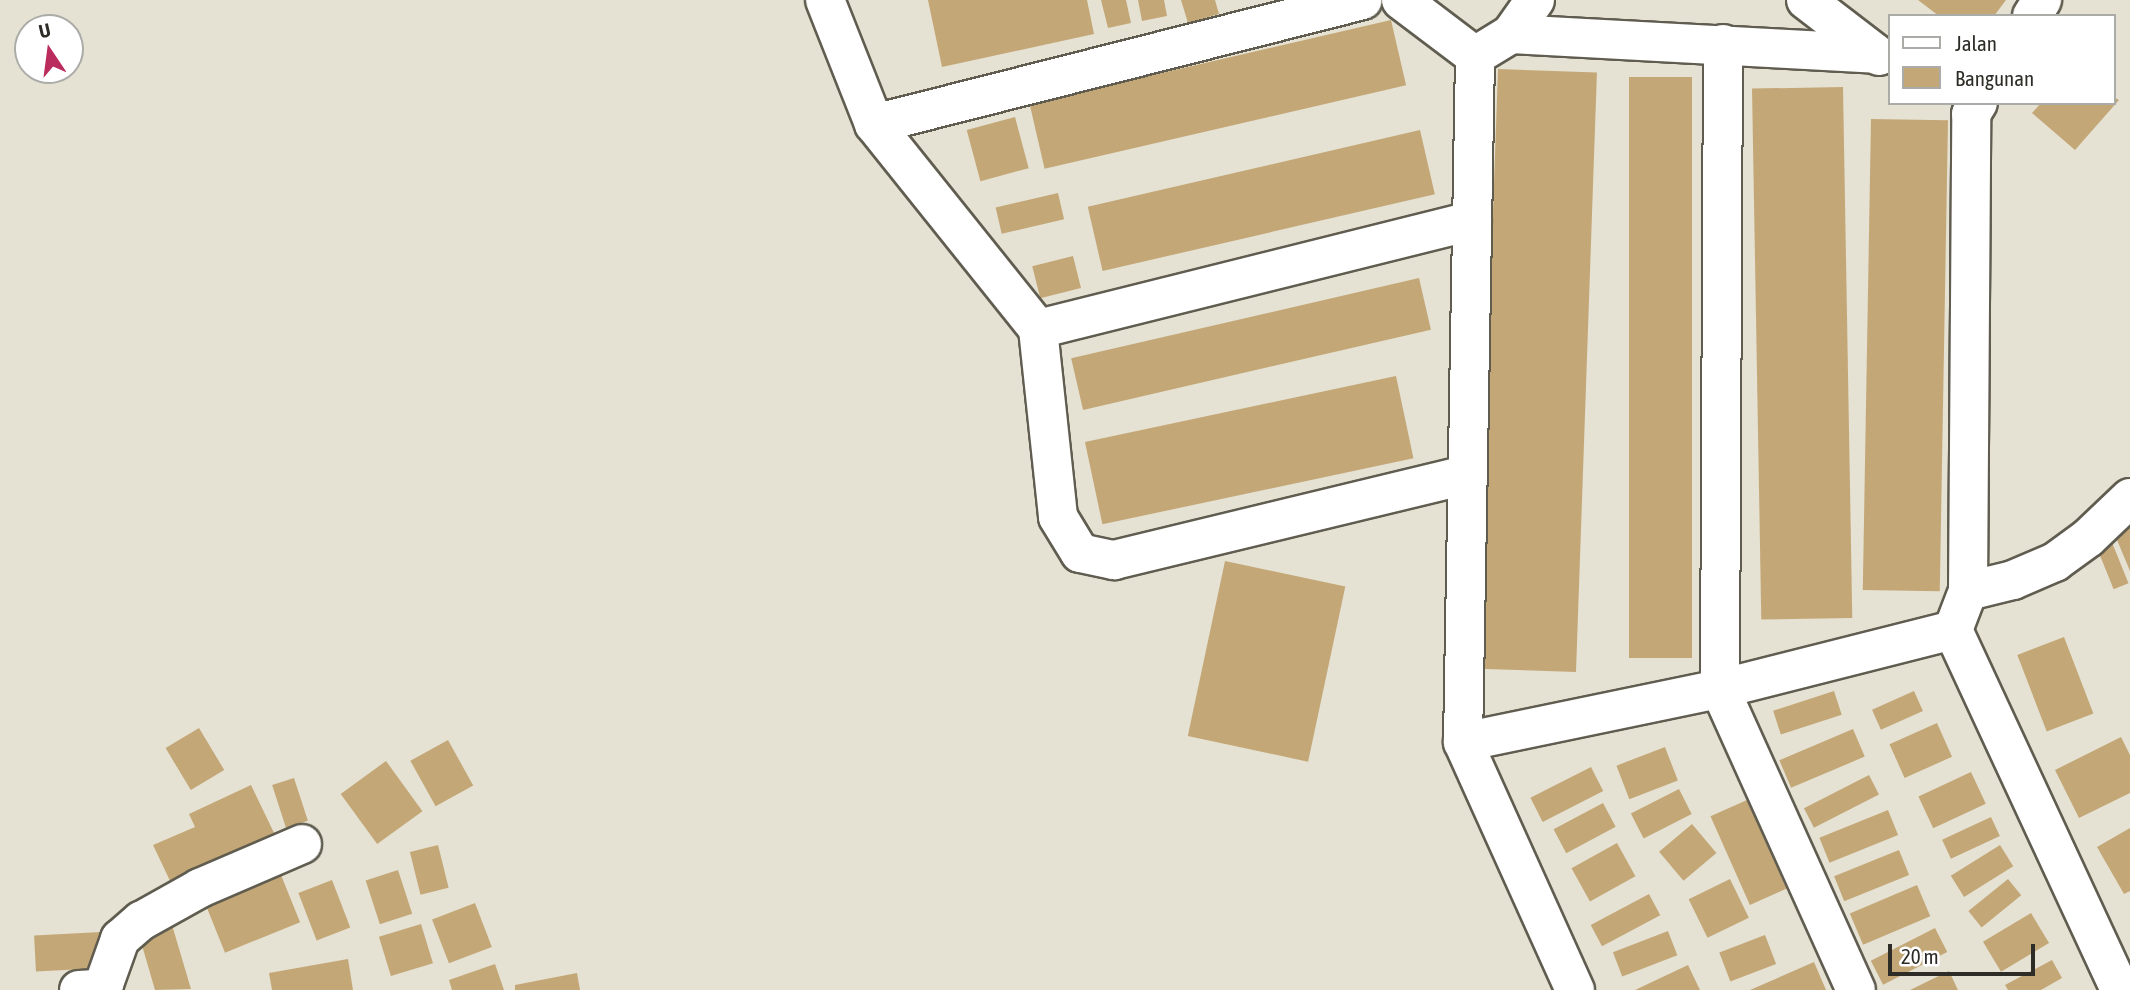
<!DOCTYPE html>
<html>
<head>
<meta charset="utf-8">
<style>
	body { margin:0 }
	#map { position:relative; width:2130px; height:990px; overflow:hidden; background:#e5e2d3; font-family:"Asap Condensed",sans-serif }
	div>[style] { position:absolute }
	.building>* { inset:0; background:#c4a777; transform-origin:0 0 }
	.roads { filter:drop-shadow(2px 0 #605d50) drop-shadow(-2px 0 #605d50) drop-shadow(0 2px #605d50) drop-shadow(0 -2px #605d50) }
	.minor>* { height:38px; margin:-19px; padding:0 19px; transform-origin:19px; border-radius:19px; background:#fff }
	span { translate:-50% -50%; white-space:nowrap; text-align:center; line-height:1.15; -webkit-text-stroke:6px #fff; paint-order:stroke }
	.legend { position:absolute; left:1888px; top:14px; width:228px; height:91px; box-sizing:border-box; background:#fff; border:2px solid #ababa8; margin:0; padding:9px 12px; list-style:none; font-size:21px; color:#2d2c26 }
	.legend li { display:flex; align-items:center; gap:14px; height:35px }
	.legend b { width:35px; border:2px solid #ababa8 }
	.north { position:absolute; left:14px; top:14px; width:70px; height:70px; box-sizing:border-box; background:#fff; border:2px solid #ababa8; border-radius:50%; rotate:347deg; font-size:19px; font-weight:700; line-height:28px; text-align:center; color:#2d2c26 }
	.north::after { content:''; display:block; margin:auto; width:24px; height:32px; background:#ba2c5d; clip-path:polygon(50% 0,100% 100%,50% 72%,0 100%) }
	.scale { position:absolute; left:1888px; top:944px; width:147px; height:32px; box-sizing:border-box; border:4px solid #2d2c26; border-top:0; padding-left:9px; font-size:21px; line-height:24px; white-space:nowrap; color:#2d2c26; -webkit-text-stroke:5px #fff; paint-order:stroke }
</style>
</head>
<body>
<div id="map">
	<div class="building">
		<div style="clip-path:polygon(928px 0,1087px 0,1094px 34px,942px 67px)"></div>
		<div style="clip-path:polygon(1101px 0,1126px 0,1131px 23px,1108px 28px)"></div>
		<div style="clip-path:polygon(1138px 0,1164px 0,1167px 16px,1142px 21px)"></div>
		<div style="clip-path:polygon(1181px 0,1215px 0,1219px 14px,1188px 23px)"></div>
		<div style="clip-path:polygon(1918px 0,2006px 0,1994px 16px,1939px 16px)"></div>
		<div style="left:1391px;top:20px;width:67px;height:371px;rotate:77deg"></div>
		<div style="left:1498px;top:69px;width:99px;height:600px;rotate:2deg"></div>
		<div style="left:1629px;top:77px;width:63px;height:581px"></div>
		<div style="left:1843px;top:87px;width:531px;height:91px;rotate:89deg"></div>
		<div style="clip-path:polygon(2114px 97px,2119px 100px,2075px 150px,2032px 113px,2041px 103px,2114px 103px)"></div>
		<div style="left:1015px;top:117px;width:53px;height:50px;rotate:75deg"></div>
		<div style="left:1871px;top:119px;width:77px;height:471px;rotate:1deg"></div>
		<div style="left:1420px;top:130px;width:66px;height:341px;rotate:77deg"></div>
		<div style="left:1058px;top:193px;width:27px;height:64px;rotate:77deg"></div>
		<div style="left:1073px;top:256px;width:33px;height:42px;rotate:76deg"></div>
		<div style="left:1419px;top:278px;width:53px;height:357px;rotate:77deg"></div>
		<div style="left:1396px;top:376px;width:84px;height:318px;rotate:78deg"></div>
		<div style="clip-path:polygon(2130px 520px,2130px 571px,2112px 528px)"></div>
		<div style="left:2109px;top:535px;width:52px;height:16px;rotate:68deg"></div>
		<div style="left:1225px;top:561px;width:123px;height:179px;rotate:12deg"></div>
		<div style="left:2064px;top:637px;width:82px;height:50px;rotate:69deg"></div>
		<div style="left:1834px;top:691px;width:25px;height:64px;rotate:72deg"></div>
		<div style="left:1914px;top:691px;width:22px;height:46px;rotate:66deg"></div>
		<div style="left:1937px;top:723px;width:37px;height:52px;rotate:66deg"></div>
		<div style="left:199px;top:728px;width:49px;height:39px;rotate:59deg"></div>
		<div style="left:1853px;top:729px;width:30px;height:80px;rotate:67deg"></div>
		<div style="clip-path:polygon(2121px 737px,2130px 755px,2130px 793px,2079px 818px,2055px 770px)"></div>
		<div style="left:448px;top:740px;width:52px;height:43px;rotate:61deg"></div>
		<div style="left:1665px;top:747px;width:36px;height:52px;rotate:69deg"></div>
		<div style="left:386px;top:761px;width:62px;height:56px;rotate:54deg"></div>
		<div style="left:1591px;top:767px;width:27px;height:68px;rotate:63deg"></div>
		<div style="left:1971px;top:772px;width:35px;height:58px;rotate:65deg"></div>
		<div style="left:1869px;top:775px;width:22px;height:73px;rotate:63deg"></div>
		<div style="left:294px;top:778px;width:45px;height:23px;rotate:72deg"></div>
		<div style="clip-path:polygon(251px 785px,276px 837px,172px 885px,153px 845px,195px 827px,189px 814px)"></div>
		<div style="left:1679px;top:789px;width:28px;height:54px;rotate:63deg"></div>
		<div style="left:1747px;top:800px;width:97px;height:40px;rotate:66deg"></div>
		<div style="left:1603px;top:803px;width:27px;height:56px;rotate:62deg"></div>
		<div style="left:1888px;top:810px;width:27px;height:74px;rotate:68deg"></div>
		<div style="left:1991px;top:817px;width:21px;height:54px;rotate:65deg"></div>
		<div style="left:1692px;top:824px;width:38px;height:43px;rotate:50deg"></div>
		<div style="clip-path:polygon(2130px 828px,2130px 891px,2124px 894px,2097px 847px)"></div>
		<div style="left:1617px;top:843px;width:38px;height:52px;rotate:61deg"></div>
		<div style="left:438px;top:845px;width:44px;height:29px;rotate:76deg"></div>
		<div style="left:2000px;top:845px;width:25px;height:58px;rotate:58deg"></div>
		<div style="left:1899px;top:850px;width:27px;height:70px;rotate:68deg"></div>
		<div style="left:398px;top:870px;width:46px;height:34px;rotate:72deg"></div>
		<div style="left:281px;top:875px;width:51px;height:81px;rotate:68deg"></div>
		<div style="left:1730px;top:879px;width:43px;height:46px;rotate:64deg"></div>
		<div style="left:2008px;top:879px;width:21px;height:51px;rotate:51deg"></div>
		<div style="left:332px;top:880px;width:51px;height:36px;rotate:69deg"></div>
		<div style="left:1917px;top:885px;width:34px;height:73px;rotate:67deg"></div>
		<div style="left:1649px;top:894px;width:24px;height:66px;rotate:62deg"></div>
		<div style="left:475px;top:903px;width:47px;height:46px;rotate:69deg"></div>
		<div style="left:2031px;top:913px;width:35px;height:56px;rotate:59deg"></div>
		<div style="left:421px;top:924px;width:41px;height:44px;rotate:73deg"></div>
		<div style="clip-path:polygon(172px 925px,191px 989px,155px 990px,139px 935px)"></div>
		<div style="left:1935px;top:928px;width:27px;height:72px;rotate:63deg"></div>
		<div style="left:1668px;top:931px;width:26px;height:59px;rotate:69deg"></div>
		<div style="left:101px;top:932px;width:36px;height:67px;rotate:87deg"></div>
		<div style="left:1765px;top:935px;width:31px;height:49px;rotate:69deg"></div>
		<div style="clip-path:polygon(348px 959px,353px 990px,272px 990px,269px 973px)"></div>
		<div style="clip-path:polygon(2052px 960px,2062px 978px,2041px 990px,2008px 990px,2005px 985px)"></div>
		<div style="clip-path:polygon(1814px 962px,1826px 990px,1750px 990px)"></div>
		<div style="clip-path:polygon(495px 964px,504px 990px,452px 990px,449px 980px)"></div>
		<div style="clip-path:polygon(1688px 965px,1700px 990px,1635px 990px)"></div>
		<div style="clip-path:polygon(1949px 971px,1958px 990px,1910px 990px)"></div>
		<div style="clip-path:polygon(577px 973px,580px 990px,515px 990px,515px 985px)"></div>
	</div>
	<div class="roads">
		<div class="minor">
			<div style="left:825px;top:0;width:133px;rotate:68.4deg"></div>
			<div style="left:874px;top:124px;width:263px;rotate:51.3deg"></div>
			<div style="left:1038px;top:329px;width:189px;rotate:83.9deg"></div>
			<div style="left:1058px;top:517px;width:42px;rotate:58.6deg"></div>
			<div style="left:1080px;top:553px;width:35px;rotate:12deg"></div>
			<div style="left:1114px;top:560px;width:362px;rotate:-13.6deg"></div>
			<div style="left:1401px;top:0;width:93px;rotate:37.1deg"></div>
			<div style="left:1535px;top:0;width:42px;rotate:125.2deg"></div>
			<div style="left:1511px;top:34px;width:42px;rotate:148.6deg"></div>
			<div style="left:1475px;top:56px;width:686px;rotate:91deg"></div>
			<div style="left:1463px;top:742px;width:272px;rotate:65.7deg"></div>
			<div style="left:1806px;top:0;width:92px;rotate:37.5deg"></div>
			<div style="left:2032px;top:16px;width:19px;rotate:-58deg"></div>
			<div style="left:1511px;top:34px;width:365px;rotate:3.1deg"></div>
			<div style="left:1723px;top:44px;width:645px;rotate:90.27deg"></div>
			<div style="left:1720px;top:689px;width:330px;rotate:65.7deg"></div>
			<div style="left:874px;top:124px;width:504px;rotate:-14.23deg"></div>
			<div style="left:1038px;top:329px;width:447px;rotate:-14deg"></div>
			<div style="left:1968px;top:591px;width:46px;rotate:-13.7deg"></div>
			<div style="left:2013px;top:580px;width:46px;rotate:-23.2deg"></div>
			<div style="left:2055px;top:562px;width:41px;rotate:-36deg"></div>
			<div style="left:2088px;top:538px;width:58px;rotate:-43.6deg"></div>
			<div style="left:1953px;top:630px;width:397px;rotate:65.1deg"></div>
			<div style="left:1463px;top:742px;width:262px;rotate:-11.7deg"></div>
			<div style="left:1720px;top:689px;width:240px;rotate:-14.2deg"></div>
			<div style="left:1953px;top:630px;width:42px;rotate:-69deg"></div>
			<div style="left:1968px;top:591px;width:477px;rotate:-89.6deg"></div>
			<div style="left:1971px;top:114px;width:13px;rotate:-58deg"></div>
			<div style="left:79px;top:990px;width:18px;rotate:-3deg"></div>
			<div style="left:97px;top:989px;width:9px;rotate:-36deg"></div>
			<div style="left:104px;top:984px;width:48px;rotate:-70.4deg"></div>
			<div style="left:120px;top:939px;width:28px;rotate:-41deg"></div>
			<div style="left:141px;top:921px;width:68px;rotate:-29.2deg"></div>
			<div style="left:200px;top:888px;width:111px;rotate:-23.3deg"></div>
		</div>
	</div>
	<ul class="legend">
	<li><b style="height:9px;background:#fff"></b>Jalan</li>
	<li><b style="height:19px;background:#c4a777"></b>Bangunan</li>
	</ul>
	<div class="north">U</div>
	<div class="scale">20 m</div>
</div>
</body>
</html>
